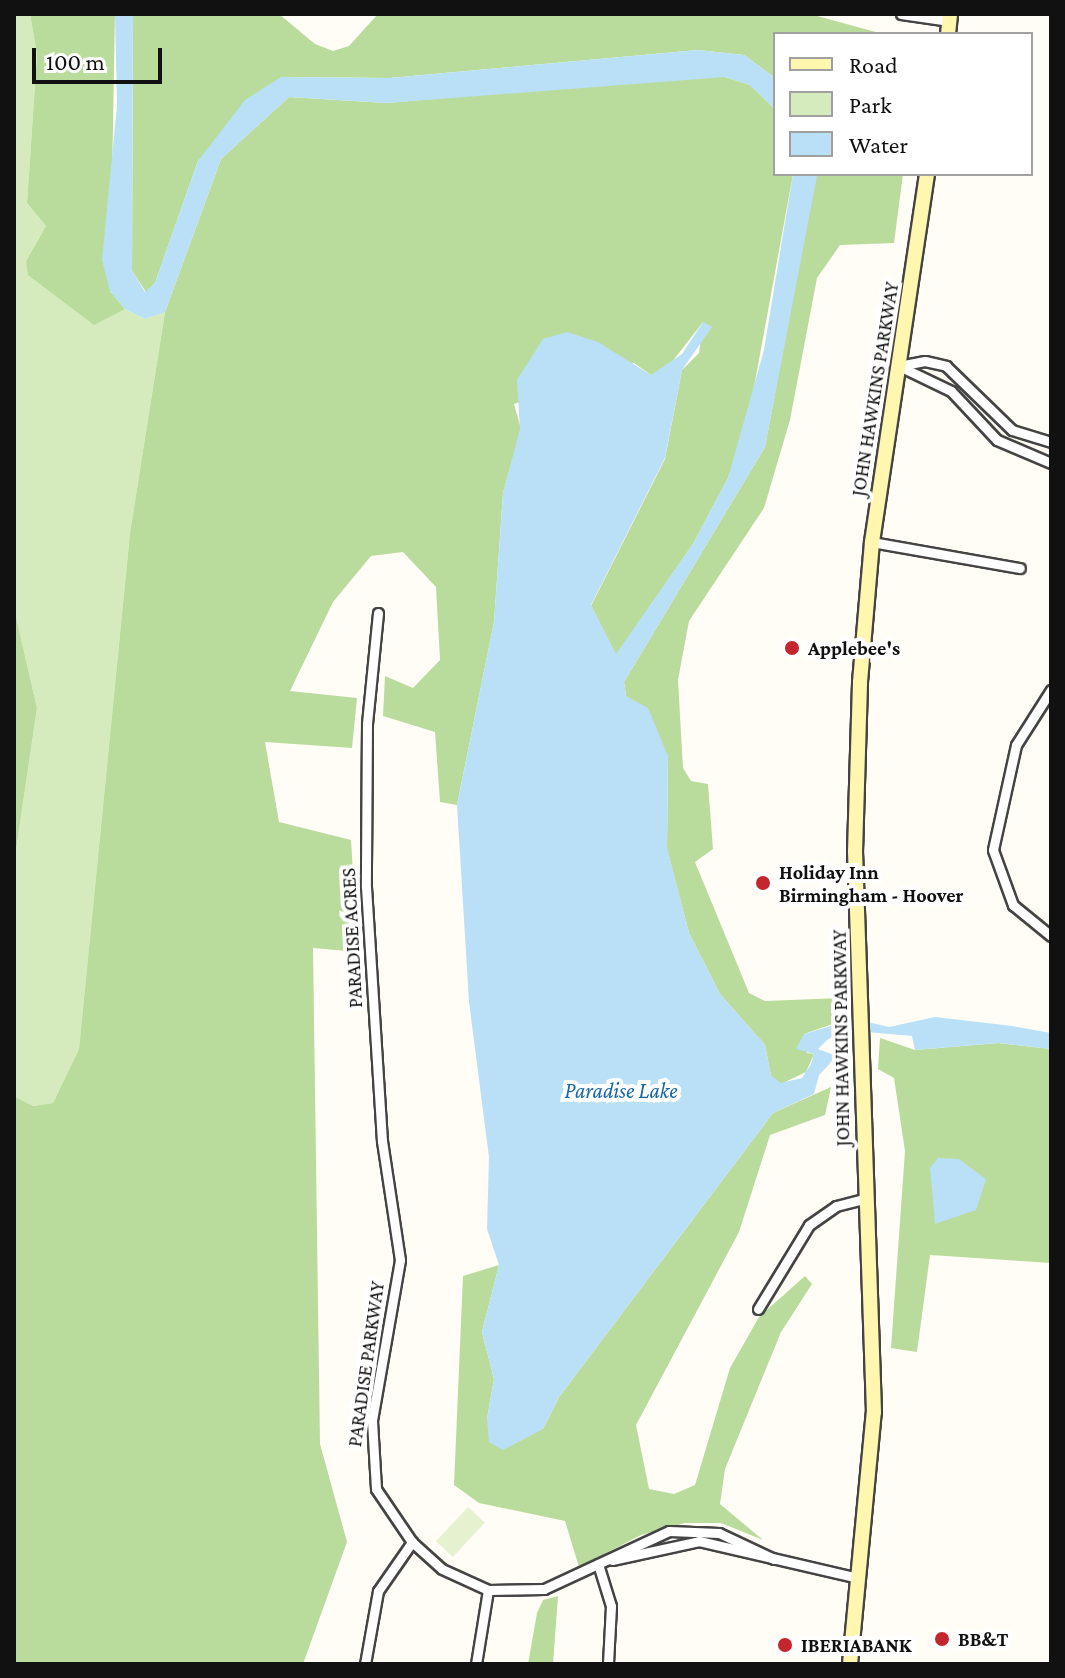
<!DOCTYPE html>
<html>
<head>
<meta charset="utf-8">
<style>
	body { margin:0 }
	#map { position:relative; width:1065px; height:1678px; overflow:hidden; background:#fffdf5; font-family:"Crimson Pro",serif }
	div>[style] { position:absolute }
	.green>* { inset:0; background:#d5ebbd }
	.forest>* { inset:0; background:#b9dc9c }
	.pitch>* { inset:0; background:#e6f2cf; transform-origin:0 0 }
	.water>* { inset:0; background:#b9e0f7 }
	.roads { filter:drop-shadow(2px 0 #444) drop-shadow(-2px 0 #444) drop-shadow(0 2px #444) drop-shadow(0 -2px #444) }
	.minor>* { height:9px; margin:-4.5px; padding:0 4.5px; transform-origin:4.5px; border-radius:4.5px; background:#fff }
	.secondary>* { height:14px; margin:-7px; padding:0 7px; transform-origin:7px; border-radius:7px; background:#fff6b0 }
	.dots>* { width:22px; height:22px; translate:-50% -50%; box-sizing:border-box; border:4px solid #fff; border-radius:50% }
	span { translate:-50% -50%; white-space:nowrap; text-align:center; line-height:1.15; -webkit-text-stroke:8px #fff; paint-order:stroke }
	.street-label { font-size:20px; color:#111 }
	.poi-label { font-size:20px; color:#111; font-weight:700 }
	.left { translate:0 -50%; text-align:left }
	.water-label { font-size:22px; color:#1768a6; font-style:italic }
	.frame { position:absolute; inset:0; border:16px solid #111; pointer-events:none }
	.legend { position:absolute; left:773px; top:32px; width:260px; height:144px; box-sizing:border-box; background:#fff; border:2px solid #a0a0a0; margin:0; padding:10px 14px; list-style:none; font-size:24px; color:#111 }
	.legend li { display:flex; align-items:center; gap:16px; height:40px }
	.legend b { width:40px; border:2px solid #a0a0a0 }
	.scale { position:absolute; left:32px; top:48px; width:130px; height:36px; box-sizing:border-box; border:4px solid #111; border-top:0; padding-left:10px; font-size:24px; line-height:28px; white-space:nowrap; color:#111; -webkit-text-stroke:6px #fff; paint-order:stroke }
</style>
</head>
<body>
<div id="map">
	<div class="green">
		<div style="clip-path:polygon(14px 14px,30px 14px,37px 55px,27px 203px,46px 226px,26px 261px,107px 313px,125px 309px,145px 319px,165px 312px,130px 533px,79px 1049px,53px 1103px,33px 1106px,14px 1096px,14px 864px,37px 708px,14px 608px)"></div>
	</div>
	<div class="forest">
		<div style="clip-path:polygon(30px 14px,115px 14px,110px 291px,125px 309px,94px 325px,28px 275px,26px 261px,46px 226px,27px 203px,37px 55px)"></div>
		<div style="clip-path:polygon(133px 14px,279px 14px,315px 44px,333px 51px,349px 46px,378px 14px,810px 14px,883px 34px,775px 34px,775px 78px,744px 55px,698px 50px,390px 78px,281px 77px,198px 161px,155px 283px,146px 292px,132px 271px)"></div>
		<div style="clip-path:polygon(677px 77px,725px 77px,750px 85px,775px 109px,775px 174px,793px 174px,750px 409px,728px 478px,693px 544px,616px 655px,591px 606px,665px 459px,682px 370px,699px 353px,703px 322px,665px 371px,651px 375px,634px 363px,514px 404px,521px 429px,503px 493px,494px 622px,457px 805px,440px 802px,435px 732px,383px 716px,385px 676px,413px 688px,440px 660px,436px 587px,403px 552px,371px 556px,333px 602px,290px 691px,357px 698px,352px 748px,265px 742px,279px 822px,351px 840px,358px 952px,313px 948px,320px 1444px,347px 1542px,303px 1664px,14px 1664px,14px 1096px,33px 1106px,53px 1103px,79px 1049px,130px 533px,165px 312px,221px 159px,289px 97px,387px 103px)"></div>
		<div style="clip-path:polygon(816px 174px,903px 174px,894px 243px,840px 245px,817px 278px,790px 420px,764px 508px,689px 621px,678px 680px,683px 768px,691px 781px,708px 784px,713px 849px,695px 862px,749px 993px,765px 1001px,841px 998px,841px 1021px,804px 1034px,807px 1053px,814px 1054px,806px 1072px,781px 1084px,771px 1076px,765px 1045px,720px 994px,689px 933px,667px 849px,668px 756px,626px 696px,624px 682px,765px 447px)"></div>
		<div style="clip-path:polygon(14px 608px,37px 708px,14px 864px)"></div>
		<div style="clip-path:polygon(880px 1038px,915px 1050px,998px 1043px,1051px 1049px,1051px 1263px,930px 1255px,917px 1352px,891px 1348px,905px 1151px,894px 1078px,878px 1069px)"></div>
		<div style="clip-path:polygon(831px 1087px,825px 1115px,770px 1135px,739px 1232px,636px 1425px,649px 1489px,674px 1494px,695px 1485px,730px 1368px,759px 1317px,805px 1276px,812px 1284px,781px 1332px,725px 1469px,720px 1504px,763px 1540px,721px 1523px,685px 1523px,641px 1535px,579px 1567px,565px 1521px,479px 1503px,454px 1485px,463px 1276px,499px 1265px,482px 1332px,494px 1379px,487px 1419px,543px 1429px,559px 1397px,773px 1113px)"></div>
		<div style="clip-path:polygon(558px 1596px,553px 1664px,528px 1664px,537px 1613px,543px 1600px)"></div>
	</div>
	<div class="pitch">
		<div style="left:468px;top:1507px;width:23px;height:47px;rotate:43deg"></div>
	</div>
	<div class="water">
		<div style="clip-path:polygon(115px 14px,133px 14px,132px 271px,145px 292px,155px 283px,198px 161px,245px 100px,281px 77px,390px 78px,698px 50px,744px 55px,775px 78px,775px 109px,750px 85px,725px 77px,387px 103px,289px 97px,221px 159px,165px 312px,145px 319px,125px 309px,110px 291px,102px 260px,117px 106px)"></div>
		<div style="clip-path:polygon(793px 174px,817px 176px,765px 447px,624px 682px,626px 696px,648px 708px,668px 756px,667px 848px,689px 933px,720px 994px,765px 1045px,771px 1076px,781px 1083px,802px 1078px,811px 1064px,814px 1054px,796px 1049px,804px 1034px,855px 1019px,889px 1027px,935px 1017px,1012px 1026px,1051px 1033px,1051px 1049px,998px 1043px,915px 1050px,912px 1036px,845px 1030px,827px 1040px,818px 1049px,837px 1056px,819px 1075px,814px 1094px,773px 1113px,559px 1397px,543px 1429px,503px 1450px,489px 1442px,487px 1419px,494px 1379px,482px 1332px,499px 1265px,487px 1229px,489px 1157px,469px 1002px,457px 805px,494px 622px,503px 493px,520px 429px,517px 380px,543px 339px,567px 332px,598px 342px,651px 375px,682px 354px,703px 322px,712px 327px,682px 370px,665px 458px,591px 605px,616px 654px,693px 544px,728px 478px,764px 350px)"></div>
		<div style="clip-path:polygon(938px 1158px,959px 1159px,986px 1179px,976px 1210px,935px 1224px,930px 1168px)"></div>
	</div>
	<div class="roads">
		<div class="minor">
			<div style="left:901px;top:14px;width:49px;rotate:8.3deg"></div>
			<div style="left:899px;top:366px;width:58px;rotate:25.7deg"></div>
			<div style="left:951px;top:391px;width:67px;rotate:46.8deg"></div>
			<div style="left:997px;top:440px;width:59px;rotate:23.1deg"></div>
			<div style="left:899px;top:366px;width:26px;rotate:-11deg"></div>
			<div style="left:925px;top:361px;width:22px;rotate:13deg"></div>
			<div style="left:946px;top:366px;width:92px;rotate:44.1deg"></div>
			<div style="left:1012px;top:430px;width:41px;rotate:17.1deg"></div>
			<div style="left:872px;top:542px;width:150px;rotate:10deg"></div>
			<div style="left:378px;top:613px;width:112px;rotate:95.7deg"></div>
			<div style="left:367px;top:724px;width:163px;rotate:90.4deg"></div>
			<div style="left:366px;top:887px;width:255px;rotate:86.4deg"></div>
			<div style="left:382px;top:1141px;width:120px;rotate:81.4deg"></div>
			<div style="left:400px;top:1260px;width:163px;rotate:99.9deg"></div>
			<div style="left:372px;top:1421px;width:68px;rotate:86.6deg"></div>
			<div style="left:376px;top:1489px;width:64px;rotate:55.8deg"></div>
			<div style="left:412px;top:1542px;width:40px;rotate:42deg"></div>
			<div style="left:442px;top:1569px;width:51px;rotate:24.5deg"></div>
			<div style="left:488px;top:1590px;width:56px;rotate:-1deg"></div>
			<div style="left:544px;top:1589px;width:138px;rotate:-24.9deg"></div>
			<div style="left:669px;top:1531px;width:50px;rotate:2.3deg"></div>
			<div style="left:719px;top:1533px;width:61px;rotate:25.3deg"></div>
			<div style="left:1051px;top:690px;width:65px;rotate:122.5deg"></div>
			<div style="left:1016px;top:745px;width:107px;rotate:102.4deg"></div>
			<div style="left:993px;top:850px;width:59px;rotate:70deg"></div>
			<div style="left:1013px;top:905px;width:49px;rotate:39.2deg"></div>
			<div style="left:758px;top:1309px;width:98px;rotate:-58.7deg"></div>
			<div style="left:809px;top:1225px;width:33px;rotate:-35deg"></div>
			<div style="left:836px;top:1206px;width:29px;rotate:-14deg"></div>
			<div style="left:612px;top:1560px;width:89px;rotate:-12.3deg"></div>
			<div style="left:699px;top:1541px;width:163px;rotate:13.1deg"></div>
			<div style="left:598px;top:1564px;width:44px;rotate:72.8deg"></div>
			<div style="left:611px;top:1606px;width:58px;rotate:93deg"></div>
			<div style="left:365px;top:1664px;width:74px;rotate:-79.9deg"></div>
			<div style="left:378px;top:1591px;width:60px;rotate:-55.2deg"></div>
			<div style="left:476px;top:1664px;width:75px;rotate:-80.8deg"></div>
		</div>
		<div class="secondary">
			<div style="left:948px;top:34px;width:20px;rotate:-84deg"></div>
			<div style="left:850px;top:1664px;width:253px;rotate:-84.6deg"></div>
			<div style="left:874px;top:1412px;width:560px;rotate:-91.94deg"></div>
			<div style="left:855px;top:852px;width:170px;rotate:-88.3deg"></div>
			<div style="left:860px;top:682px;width:141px;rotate:-85.1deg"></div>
			<div style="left:872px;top:542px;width:372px;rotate:-81.5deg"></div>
		</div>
	</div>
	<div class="dots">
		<div style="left:792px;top:648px;background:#c4262e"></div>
		<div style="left:763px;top:883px;background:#c4262e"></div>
		<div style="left:942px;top:1639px;background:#c4262e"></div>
		<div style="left:785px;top:1645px;background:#c4262e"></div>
	</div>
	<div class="street-label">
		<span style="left:875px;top:389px;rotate:-81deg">JOHN HAWKINS PARKWAY</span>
		<span style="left:352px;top:938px;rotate:-93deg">PARADISE ACRES</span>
		<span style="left:841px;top:1038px;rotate:-91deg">JOHN HAWKINS PARKWAY</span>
		<span style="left:366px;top:1364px;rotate:-82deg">PARADISE PARKWAY</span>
	</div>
	<div class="poi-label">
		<span class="left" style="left:808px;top:648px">Applebee's</span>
		<span class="left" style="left:779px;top:884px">Holiday Inn<br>Birmingham - Hoover</span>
		<span class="left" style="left:958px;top:1639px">BB&amp;T</span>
		<span class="left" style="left:801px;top:1645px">IBERIABANK</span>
	</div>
	<div class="water-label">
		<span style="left:621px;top:1091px">Paradise Lake</span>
	</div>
	<div class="frame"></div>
	<ul class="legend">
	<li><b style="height:10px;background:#fff6b0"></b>Road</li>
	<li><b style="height:22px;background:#d5ebbd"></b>Park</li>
	<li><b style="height:22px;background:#b9e0f7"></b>Water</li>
	</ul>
	<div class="scale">100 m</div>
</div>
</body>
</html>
